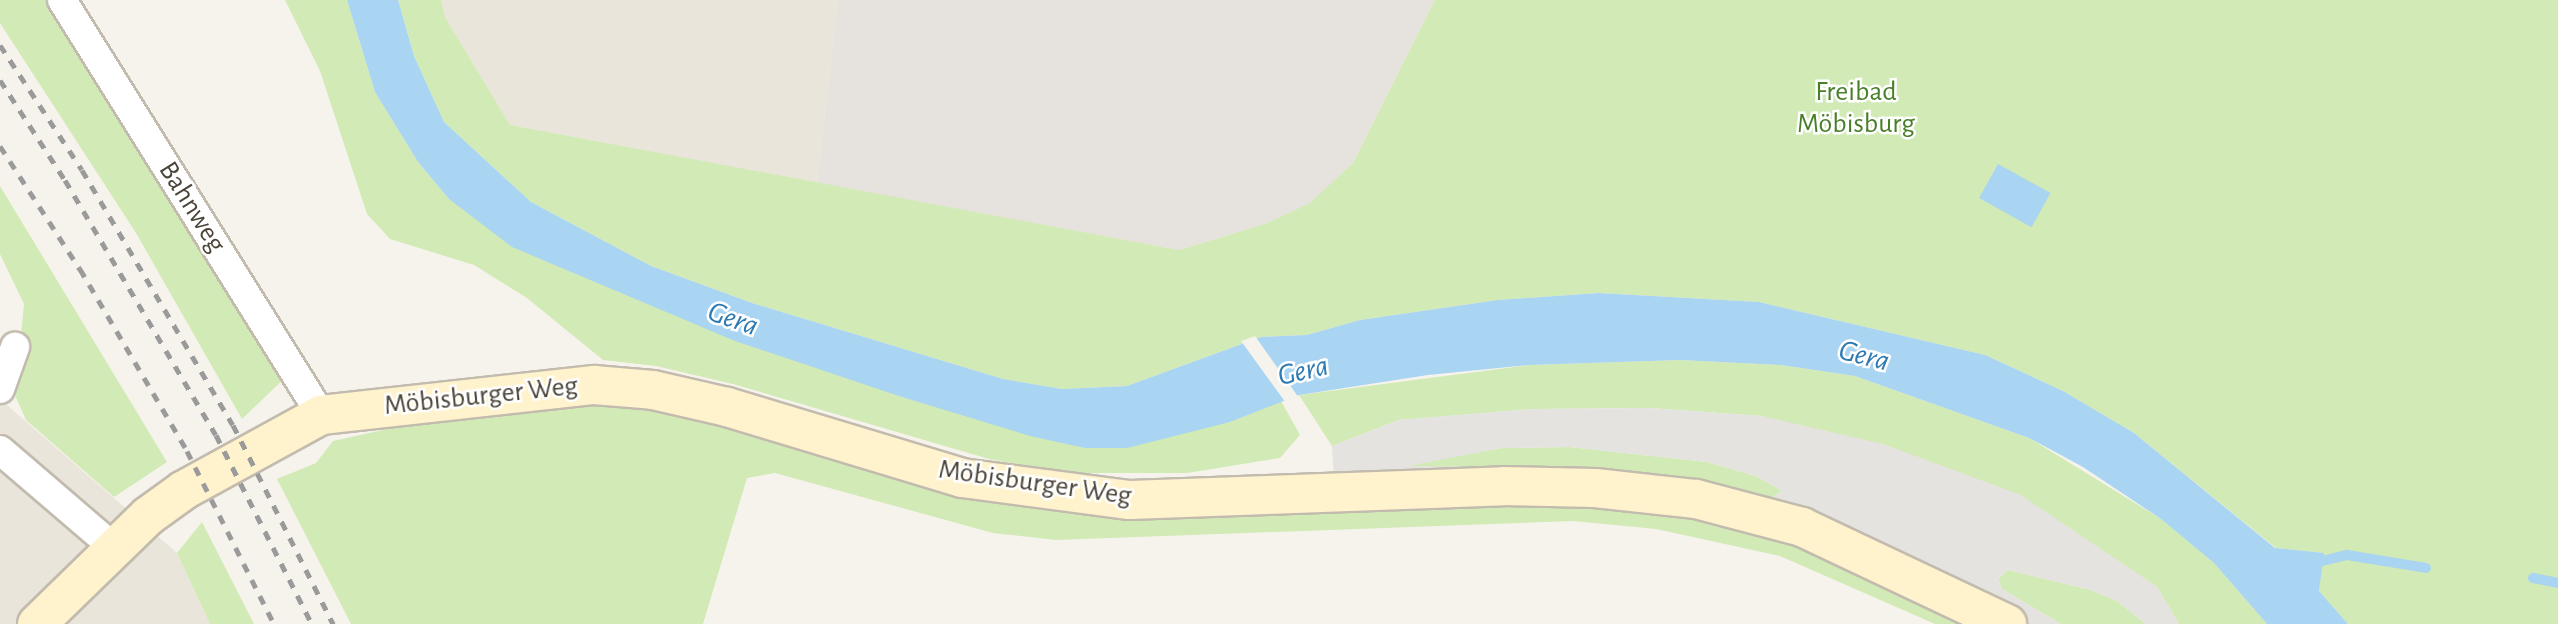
<!DOCTYPE html>
<html>
<head>
<meta charset="utf-8">
<style>
	body { margin:0 }
	#map { position:relative; width:2558px; height:624px; overflow:hidden; background:#f6f3ec; font-family:"Alegreya Sans",sans-serif }
	div>[style] { position:absolute }
	.residential>* { inset:0; background:#eae5da }
	.industrial>* { inset:0; background:#e6e2dd }
	.green>* { inset:0; background:#d2eab5 }
	.parking>* { inset:0; background:#e5e3e0 }
	.water>* { inset:0; background:#a9d4f2; transform-origin:0 0 }
	.pier>* { inset:0; background:#f6f3ec }
	.stream>* { height:10px; margin:-5px; padding:0 5px; transform-origin:5px; border-radius:5px; background:#a9d4f2 }
	.roads { filter:drop-shadow(2px 0 #c2bbae) drop-shadow(-2px 0 #c2bbae) drop-shadow(0 2px #c2bbae) drop-shadow(0 -2px #c2bbae) }
	.street>* { height:28px; margin:-14px; padding:0 14px; transform-origin:14px; border-radius:14px; background:#fff }
	.secondary>* { height:38px; margin:-19px; padding:0 19px; transform-origin:19px; border-radius:19px; background:#fff3cd }
	.rail>* { height:5px; margin-top:-2.5px; transform-origin:0; background:repeating-linear-gradient(90deg,#9a9a9a 0 9px,transparent 0 18px) }
	span { translate:-50% -50%; white-space:nowrap; text-align:center; line-height:1.15; -webkit-text-stroke:5px #fff; paint-order:stroke }
	.park-label { font-size:28px; color:#4a7f2a }
	.street-label { font-size:28px; color:#4b4439 }
	.water-label { font-size:30px; color:#2e7ab2; font-style:italic }
</style>
</head>
<body>
<div id="map">
	<div class="residential">
		<div style="clip-path:polygon(441px 0,838px 0,817px 183px,510px 125px,445px 17px)"></div>
		<div style="clip-path:polygon(0 399px,177px 553px,210px 624px,0 624px)"></div>
	</div>
	<div class="industrial">
		<div style="clip-path:polygon(838px 0,1435px 0,1353px 163px,1311px 203px,1265px 224px,1179px 250px,817px 183px)"></div>
	</div>
	<div class="green">
		<div style="clip-path:polygon(0 0,54px 0,289px 374px,242px 419px,136px 233px,0 23px)"></div>
		<div style="clip-path:polygon(285px 0,347px 0,375px 92px,418px 162px,449px 199px,902px 397px,1085px 448px,1230px 422px,1281px 401px,1300px 435px,1280px 458px,1187px 473px,1068px 473px,989px 459px,733px 384px,656px 366px,603px 360px,527px 298px,474px 265px,390px 239px,367px 214px,320px 71px)"></div>
		<div style="clip-path:polygon(398px 0,441px 0,445px 17px,510px 125px,1179px 250px,1265px 224px,1310px 203px,1353px 163px,1435px 0,2558px 0,2558px 624px,2348px 624px,2319px 591px,2323px 553px,2276px 548px,2134px 433px,2063px 391px,1985px 355px,1759px 302px,1598px 293px,1498px 300px,1360px 320px,1307px 335px,1261px 337px,1127px 386px,1062px 389px,1003px 379px,752px 303px,651px 266px,531px 202px,444px 122px,414px 56px)"></div>
		<div style="clip-path:polygon(0 186px,167px 462px,114px 497px,26px 420px,15px 395px,24px 304px,0 254px)"></div>
		<div style="clip-path:polygon(1680px 360px,1781px 365px,1855px 376px,2029px 438px,2161px 519px,2214px 563px,2267px 624px,2179px 624px,2157px 587px,2098px 548px,1762px 416px,1649px 408px,1532px 409px,1399px 420px,1332px 446px,1299px 395px,1529px 365px)"></div>
		<div style="clip-path:polygon(651px 405px,980px 497px,1064px 513px,1129px 516px,1504px 501px,1593px 504px,1693px 515px,1797px 542px,1972px 624px,1935px 624px,1780px 556px,1656px 529px,1573px 521px,1056px 540px,993px 533px,775px 473px,747px 478px,703px 624px,351px 624px,277px 479px,316px 463px,333px 441px,442px 417px,583px 406px)"></div>
		<div style="clip-path:polygon(1570px 447px,1707px 462px,1756px 476px,1782px 491px,1771px 498px,1559px 468px,1406px 467px,1417px 461px,1502px 448px)"></div>
		<div style="clip-path:polygon(202px 522px,254px 624px,210px 624px,177px 553px)"></div>
		<div style="clip-path:polygon(2008px 570px,2091px 590px,2117px 601px,2146px 624px,2061px 624px,2002px 589px,1998px 579px)"></div>
	</div>
	<div class="parking">
		<div style="clip-path:polygon(evenodd,1649px 408px,1762px 416px,1883px 444px,2021px 495px,2157px 587px,2179px 624px,2146px 624px,2117px 601px,2091px 590px,2008px 570px,1998px 579px,2002px 589px,2061px 624px,2025px 624px,1805px 517px,1334px 483px,1332px 446px,1399px 420px,1532px 409px,1649px 408px,1570px 447px,1707px 462px,1756px 476px,1782px 491px,1771px 498px,1559px 468px,1408px 466px,1502px 448px,1570px 447px)"></div>
	</div>
	<div class="water">
		<div style="clip-path:polygon(347px 0,398px 0,414px 56px,444px 122px,531px 202px,651px 266px,752px 303px,1003px 379px,1062px 389px,1127px 386px,1261px 337px,1307px 335px,1360px 320px,1498px 300px,1598px 293px,1759px 302px,1985px 355px,2063px 391px,2134px 433px,2275px 548px,2324px 553px,2319px 591px,2348px 624px,2267px 624px,2214px 563px,2161px 519px,2083px 467px,2029px 438px,1855px 376px,1781px 365px,1680px 360px,1529px 365px,1428px 375px,1299px 395px,1230px 422px,1127px 448px,1085px 448px,1030px 436px,902px 397px,735px 341px,512px 247px,449px 199px,418px 162px,375px 92px)"></div>
		<div style="left:1998px;top:164px;width:60px;height:39px;rotate:29deg"></div>
	</div>
	<div class="pier">
		<div style="clip-path:polygon(1255px 336px,1299px 398px,1286px 403px,1241px 341px)"></div>
	</div>
	<div class="stream">
		<div style="left:2310px;top:564px;width:38px;rotate:-14deg"></div>
		<div style="left:2347px;top:555px;width:80px;rotate:9.3deg"></div>
		<div style="left:2533px;top:578px;width:25px;rotate:11deg"></div>
	</div>
	<div class="roads">
		<div class="street">
			<div style="left:62px;top:0;width:489px;rotate:58deg"></div>
			<div style="left:0;top:389px;width:45px;rotate:-70.3deg"></div>
			<div style="left:0;top:450px;width:148px;rotate:40.6deg"></div>
		</div>
		<div class="secondary">
			<div style="left:37px;top:624px;width:155px;rotate:-44.2deg"></div>
			<div style="left:148px;top:516px;width:44px;rotate:-35.8deg"></div>
			<div style="left:184px;top:490px;width:156px;rotate:-28.7deg"></div>
			<div style="left:321px;top:415px;width:275px;rotate:-6.3deg"></div>
			<div style="left:594px;top:385px;width:59px;rotate:4.8deg"></div>
			<div style="left:653px;top:390px;width:76px;rotate:12.9deg"></div>
			<div style="left:727px;top:407px;width:245px;rotate:16.8deg"></div>
			<div style="left:962px;top:478px;width:169px;rotate:7.5deg"></div>
			<div style="left:1130px;top:500px;width:374px;rotate:-2.1deg"></div>
			<div style="left:1504px;top:486px;width:91px;rotate:1.3deg"></div>
			<div style="left:1595px;top:488px;width:102px;rotate:6.2deg"></div>
			<div style="left:1696px;top:499px;width:110px;rotate:14.8deg"></div>
			<div style="left:1802px;top:527px;width:227px;rotate:25.3deg"></div>
		</div>
	</div>
	<div class="rail">
		<div style="left:0;top:45px;width:149px;rotate:56.7deg"></div>
		<div style="left:82px;top:170px;width:296px;rotate:59.4deg"></div>
		<div style="left:233px;top:425px;width:223px;rotate:63.3deg"></div>
		<div style="left:0;top:80px;width:119px;rotate:57deg"></div>
		<div style="left:65px;top:180px;width:296px;rotate:59.4deg"></div>
		<div style="left:216px;top:435px;width:212px;rotate:63.1deg"></div>
		<div style="left:0;top:146px;width:147px;rotate:57deg"></div>
		<div style="left:80px;top:269px;width:211px;rotate:59.5deg"></div>
		<div style="left:187px;top:451px;width:194px;rotate:63.3deg"></div>
	</div>
	<div class="park-label">
		<span style="left:1856px;top:108px">Freibad<br>Möbisburg</span>
	</div>
	<div class="street-label">
		<span style="left:192px;top:207px;rotate:58deg">Bahnweg</span>
		<span style="left:481px;top:396px;rotate:-6deg">Möbisburger Weg</span>
		<span style="left:1035px;top:483px;rotate:8deg">Möbisburger Weg</span>
	</div>
	<div class="water-label">
		<span style="left:733px;top:319px;rotate:19deg">Gera</span>
		<span style="left:1864px;top:356px;rotate:14deg">Gera</span>
		<span style="left:1303px;top:371px;rotate:-13deg">Gera</span>
	</div>
</div>
</body>
</html>
